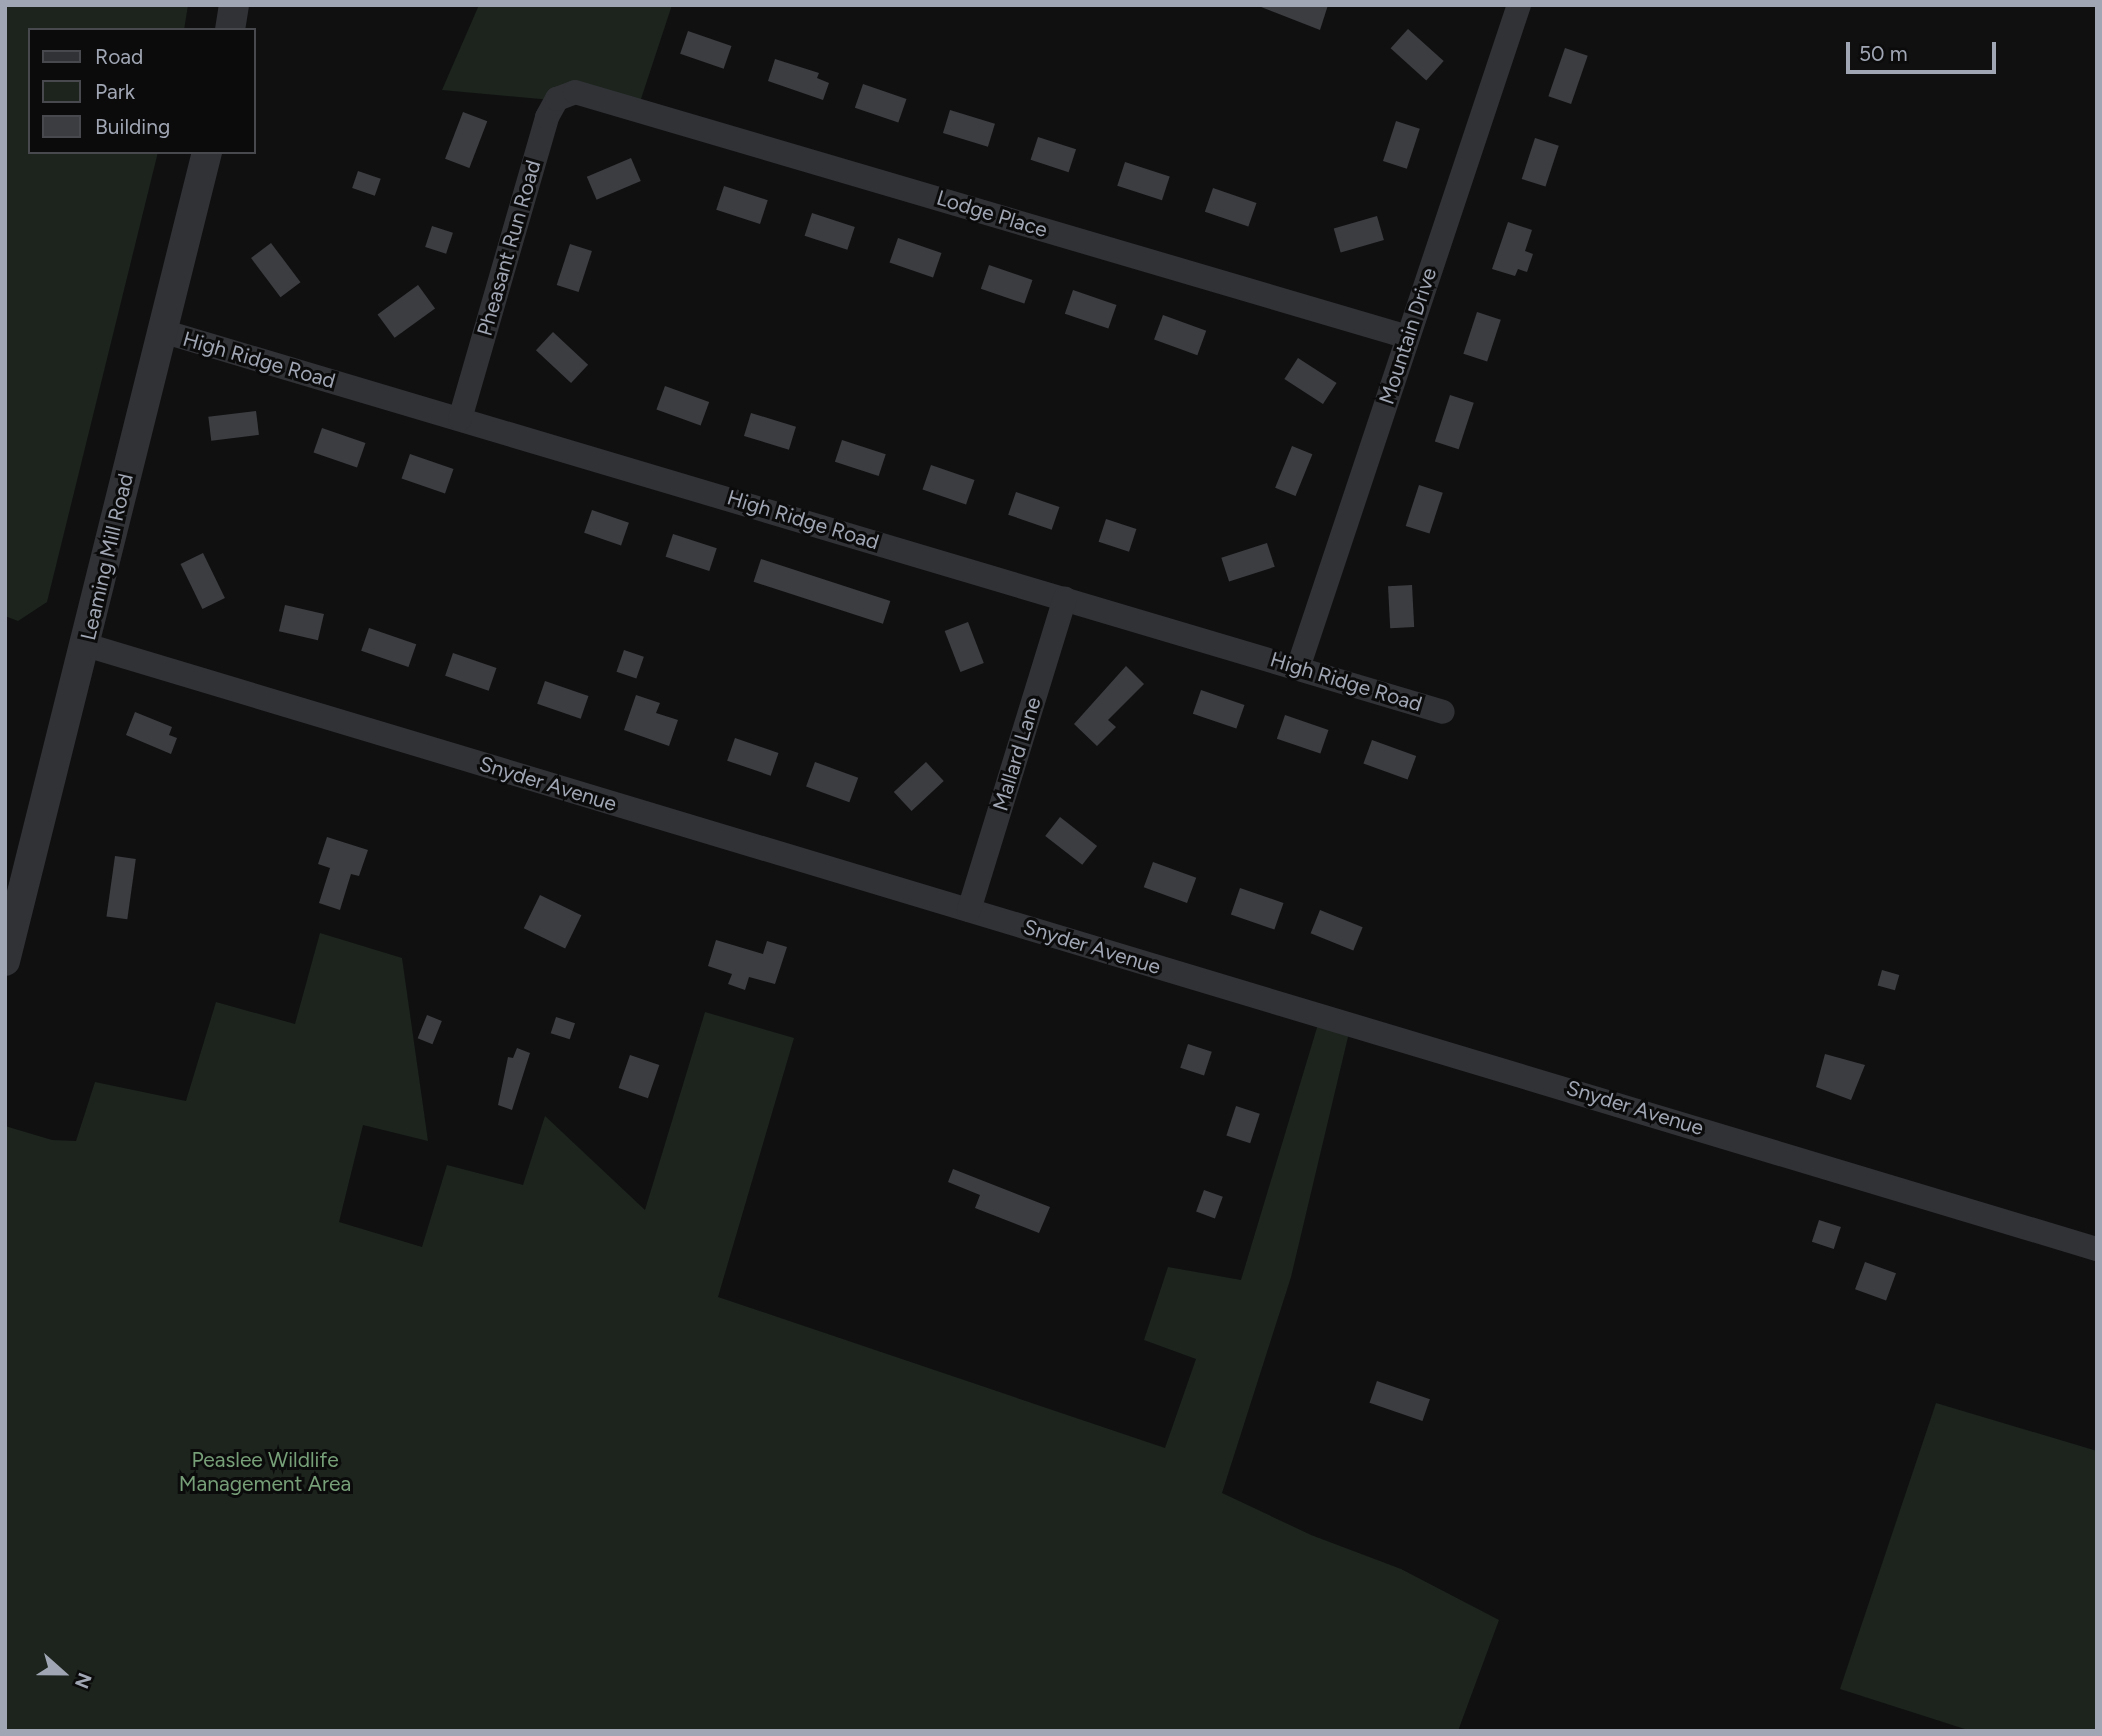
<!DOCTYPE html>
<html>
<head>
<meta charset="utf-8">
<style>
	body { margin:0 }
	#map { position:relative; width:2102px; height:1736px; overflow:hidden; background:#101011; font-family:Figtree,sans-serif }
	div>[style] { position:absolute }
	.green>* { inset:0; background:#1c241d }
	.building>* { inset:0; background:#3c3d41; transform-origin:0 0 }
	.minor>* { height:24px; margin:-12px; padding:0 12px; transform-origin:12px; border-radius:12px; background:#313236 }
	.tertiary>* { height:30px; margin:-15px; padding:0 15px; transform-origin:15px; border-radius:15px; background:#313236 }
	span { translate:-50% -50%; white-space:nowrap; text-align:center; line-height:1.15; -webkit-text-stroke:6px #0b0b0c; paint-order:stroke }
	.street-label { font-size:21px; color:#a0a6b3 }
	.park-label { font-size:21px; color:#769f78 }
	.frame { position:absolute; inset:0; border:7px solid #a0a6b3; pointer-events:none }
	.legend { position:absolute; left:28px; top:28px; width:228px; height:126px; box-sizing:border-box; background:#0b0b0c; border:2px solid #47494f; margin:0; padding:9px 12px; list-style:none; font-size:21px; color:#a0a6b3 }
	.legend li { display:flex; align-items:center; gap:14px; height:35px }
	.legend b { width:35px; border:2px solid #47494f }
	.north { position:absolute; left:28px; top:1638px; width:70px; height:70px; -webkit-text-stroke:5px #0b0b0c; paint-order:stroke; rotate:111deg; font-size:19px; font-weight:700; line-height:28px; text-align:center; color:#a0a6b3 }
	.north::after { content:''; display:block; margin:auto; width:24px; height:32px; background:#a0a6b3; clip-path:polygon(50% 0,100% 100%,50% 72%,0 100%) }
	.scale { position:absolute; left:1846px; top:42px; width:150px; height:32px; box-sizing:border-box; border:4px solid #a0a6b3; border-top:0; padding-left:9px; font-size:21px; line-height:24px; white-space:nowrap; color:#a0a6b3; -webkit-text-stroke:5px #0b0b0c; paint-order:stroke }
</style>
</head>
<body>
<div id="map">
	<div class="green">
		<div style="clip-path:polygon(5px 5px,188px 5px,184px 30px,30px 30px,30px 152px,158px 152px,47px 602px,18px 621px,5px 616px)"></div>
		<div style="clip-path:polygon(479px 5px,672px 5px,638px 108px,442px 90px)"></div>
		<div style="clip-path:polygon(320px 933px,402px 958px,428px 1141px,363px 1125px,339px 1222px,422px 1247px,447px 1165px,523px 1185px,545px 1116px,645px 1210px,705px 1012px,794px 1038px,718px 1297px,1165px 1448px,1196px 1359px,1144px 1340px,1168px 1267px,1241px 1280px,1322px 1011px,1352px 1020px,1291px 1277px,1222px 1493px,1311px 1535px,1401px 1569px,1499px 1620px,1458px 1731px,5px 1731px,5px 1126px,52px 1140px,76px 1141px,95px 1082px,186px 1101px,216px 1002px,295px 1024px)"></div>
		<div style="clip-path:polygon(1936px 1403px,2097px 1451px,2097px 1731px,1971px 1731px,1840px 1689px)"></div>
	</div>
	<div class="building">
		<div style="clip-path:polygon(1256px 5px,1328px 5px,1320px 30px)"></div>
		<div style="left:1408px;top:29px;width:48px;height:26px;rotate:42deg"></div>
		<div style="left:688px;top:31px;width:46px;height:24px;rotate:19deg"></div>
		<div style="left:1565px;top:48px;width:24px;height:51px;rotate:19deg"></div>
		<div style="clip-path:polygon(775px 59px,819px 73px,817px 78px,829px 83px,823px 100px,768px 81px)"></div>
		<div style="left:863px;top:84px;width:46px;height:25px;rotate:19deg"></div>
		<div style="left:950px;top:110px;width:47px;height:24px;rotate:17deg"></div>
		<div style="left:463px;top:112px;width:26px;height:50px;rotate:21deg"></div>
		<div style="left:1396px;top:121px;width:25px;height:42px;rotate:18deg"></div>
		<div style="left:1038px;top:137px;width:40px;height:24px;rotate:18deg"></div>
		<div style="left:1535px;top:138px;width:25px;height:43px;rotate:18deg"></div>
		<div style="left:631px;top:158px;width:25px;height:48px;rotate:67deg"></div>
		<div style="left:1125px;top:162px;width:47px;height:25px;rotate:18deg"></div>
		<div style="left:358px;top:171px;width:24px;height:18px;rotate:19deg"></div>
		<div style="left:724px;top:186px;width:46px;height:25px;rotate:18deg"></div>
		<div style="left:1213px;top:188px;width:46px;height:25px;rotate:19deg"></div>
		<div style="left:812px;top:213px;width:45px;height:24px;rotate:18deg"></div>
		<div style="left:1377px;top:216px;width:25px;height:45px;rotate:74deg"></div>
		<div style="clip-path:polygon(1508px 222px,1532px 230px,1525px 251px,1533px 254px,1527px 272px,1518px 269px,1515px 276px,1492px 269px)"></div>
		<div style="left:432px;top:226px;width:22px;height:22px;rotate:18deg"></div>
		<div style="left:898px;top:238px;width:46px;height:26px;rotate:19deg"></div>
		<div style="left:271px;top:243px;width:49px;height:25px;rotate:53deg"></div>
		<div style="left:570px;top:244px;width:23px;height:43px;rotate:18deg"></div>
		<div style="left:989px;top:265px;width:46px;height:25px;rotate:19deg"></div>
		<div style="left:418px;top:285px;width:29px;height:50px;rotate:54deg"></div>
		<div style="left:1073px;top:290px;width:46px;height:25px;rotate:19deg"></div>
		<div style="left:1477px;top:312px;width:25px;height:44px;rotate:18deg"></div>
		<div style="left:1163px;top:315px;width:46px;height:26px;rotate:20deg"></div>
		<div style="left:553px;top:332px;width:48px;height:25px;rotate:43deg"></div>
		<div style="left:1298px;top:358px;width:46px;height:25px;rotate:33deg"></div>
		<div style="left:665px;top:386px;width:47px;height:25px;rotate:20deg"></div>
		<div style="left:1450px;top:395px;width:25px;height:49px;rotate:18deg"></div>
		<div style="left:256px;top:411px;width:24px;height:48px;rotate:83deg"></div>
		<div style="left:751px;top:413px;width:47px;height:24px;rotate:17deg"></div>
		<div style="left:322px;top:428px;width:46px;height:26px;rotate:19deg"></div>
		<div style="left:842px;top:440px;width:46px;height:23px;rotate:18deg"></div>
		<div style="left:1292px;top:446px;width:22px;height:45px;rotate:22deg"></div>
		<div style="left:410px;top:454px;width:46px;height:26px;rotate:19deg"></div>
		<div style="left:931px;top:465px;width:46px;height:26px;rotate:19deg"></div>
		<div style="left:1419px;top:485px;width:25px;height:43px;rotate:18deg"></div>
		<div style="left:1016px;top:492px;width:46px;height:24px;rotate:19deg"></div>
		<div style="left:592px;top:510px;width:39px;height:24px;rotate:19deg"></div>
		<div style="left:1106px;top:519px;width:32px;height:24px;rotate:18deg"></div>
		<div style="left:673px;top:534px;width:46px;height:24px;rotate:18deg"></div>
		<div style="left:1267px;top:543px;width:25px;height:48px;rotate:72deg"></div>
		<div style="left:203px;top:553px;width:50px;height:25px;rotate:64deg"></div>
		<div style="left:761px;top:559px;width:136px;height:24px;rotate:18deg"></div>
		<div style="left:1412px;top:585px;width:42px;height:24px;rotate:87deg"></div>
		<div style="left:285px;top:605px;width:40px;height:27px;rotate:13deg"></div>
		<div style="left:968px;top:622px;width:44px;height:25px;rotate:69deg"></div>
		<div style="left:369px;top:628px;width:50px;height:24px;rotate:19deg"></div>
		<div style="left:624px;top:650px;width:21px;height:23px;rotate:19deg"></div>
		<div style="left:453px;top:653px;width:46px;height:24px;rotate:19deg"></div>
		<div style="clip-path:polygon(1126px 666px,1144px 684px,1108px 720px,1116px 727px,1097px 746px,1074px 724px)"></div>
		<div style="left:545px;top:681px;width:46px;height:24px;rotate:19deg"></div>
		<div style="left:1201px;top:690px;width:46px;height:25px;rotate:19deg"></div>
		<div style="clip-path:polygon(636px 695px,660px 703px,656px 713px,678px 720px,669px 746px,624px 730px)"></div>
		<div style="clip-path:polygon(135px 712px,172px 727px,169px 735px,177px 738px,171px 754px,126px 735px)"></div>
		<div style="left:1285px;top:715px;width:46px;height:25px;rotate:19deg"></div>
		<div style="left:735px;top:738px;width:46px;height:24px;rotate:19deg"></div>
		<div style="left:1372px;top:740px;width:47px;height:25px;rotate:20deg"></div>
		<div style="left:815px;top:762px;width:46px;height:26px;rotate:20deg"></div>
		<div style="left:926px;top:762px;width:26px;height:44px;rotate:47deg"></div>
		<div style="left:1060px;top:817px;width:47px;height:24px;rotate:38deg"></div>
		<div style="clip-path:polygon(327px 837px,368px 850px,359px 876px,351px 874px,340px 910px,319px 903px,330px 868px,318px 864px)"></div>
		<div style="left:115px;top:856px;width:21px;height:61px;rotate:8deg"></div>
		<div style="left:1153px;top:862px;width:46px;height:27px;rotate:20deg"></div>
		<div style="left:1240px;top:888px;width:46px;height:28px;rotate:19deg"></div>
		<div style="left:540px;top:895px;width:46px;height:37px;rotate:26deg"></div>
		<div style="left:1320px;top:910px;width:46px;height:25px;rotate:22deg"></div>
		<div style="clip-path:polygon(716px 940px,763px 954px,767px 941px,787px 947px,775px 984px,749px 977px,745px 990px,728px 984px,732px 974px,708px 966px)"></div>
		<div style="left:1882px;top:970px;width:18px;height:16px;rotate:16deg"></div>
		<div style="left:427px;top:1015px;width:16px;height:25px;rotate:22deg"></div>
		<div style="left:556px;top:1017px;width:20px;height:17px;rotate:18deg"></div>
		<div style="left:1188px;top:1044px;width:25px;height:25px;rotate:18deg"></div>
		<div style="clip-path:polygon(517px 1048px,530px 1053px,512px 1110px,498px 1105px,508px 1057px,513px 1058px)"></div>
		<div style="clip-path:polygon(1825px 1054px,1865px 1065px,1851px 1100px,1816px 1087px)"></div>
		<div style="left:630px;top:1055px;width:31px;height:35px;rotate:19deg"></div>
		<div style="left:1236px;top:1106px;width:25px;height:31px;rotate:18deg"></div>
		<div style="clip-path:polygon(953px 1169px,1050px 1207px,1039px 1233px,975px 1208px,980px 1195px,948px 1182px)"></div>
		<div style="left:1204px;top:1190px;width:20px;height:23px;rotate:20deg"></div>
		<div style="left:1819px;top:1220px;width:23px;height:23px;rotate:18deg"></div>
		<div style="left:1865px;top:1262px;width:33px;height:29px;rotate:20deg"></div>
		<div style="left:1377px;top:1381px;width:56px;height:23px;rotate:19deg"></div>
	</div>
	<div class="minor">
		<div style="left:162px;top:331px;width:1336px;rotate:16.56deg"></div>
		<div style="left:460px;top:419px;width:314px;rotate:-73.9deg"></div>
		<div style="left:547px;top:117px;width:21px;rotate:-61deg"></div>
		<div style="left:557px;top:99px;width:19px;rotate:-21deg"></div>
		<div style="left:575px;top:92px;width:868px;rotate:16.39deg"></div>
		<div style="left:86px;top:645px;width:2100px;rotate:16.72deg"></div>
		<div style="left:1298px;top:668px;width:699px;rotate:-71.57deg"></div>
		<div style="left:969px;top:910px;width:326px;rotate:-72.9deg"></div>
	</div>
	<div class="tertiary">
		<div style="left:230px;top:30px;width:25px;rotate:-81deg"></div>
		<div style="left:5px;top:961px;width:834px;rotate:-75.98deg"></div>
	</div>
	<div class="street-label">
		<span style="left:992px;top:214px;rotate:17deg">Lodge Place</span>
		<span style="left:509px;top:248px;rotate:-74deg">Pheasant Run Road</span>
		<span style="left:1408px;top:336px;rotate:-72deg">Mountain Drive</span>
		<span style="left:259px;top:360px;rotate:16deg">High Ridge Road</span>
		<span style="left:803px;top:520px;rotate:17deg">High Ridge Road</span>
		<span style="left:107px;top:557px;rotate:-77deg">Leaming Mill Road</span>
		<span style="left:1346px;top:682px;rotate:17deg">High Ridge Road</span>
		<span style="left:1017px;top:754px;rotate:-73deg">Mallard Lane</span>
		<span style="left:548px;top:784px;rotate:17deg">Snyder Avenue</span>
		<span style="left:1092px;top:947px;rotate:17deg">Snyder Avenue</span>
		<span style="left:1635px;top:1108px;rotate:17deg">Snyder Avenue</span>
	</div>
	<div class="park-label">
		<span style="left:265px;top:1472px">Peaslee Wildlife<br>Management Area</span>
	</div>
	<div class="frame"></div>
	<ul class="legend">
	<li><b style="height:9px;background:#313236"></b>Road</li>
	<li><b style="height:19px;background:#1c241d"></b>Park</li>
	<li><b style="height:19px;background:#3c3d41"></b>Building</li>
	</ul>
	<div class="north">N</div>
	<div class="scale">50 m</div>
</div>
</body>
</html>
